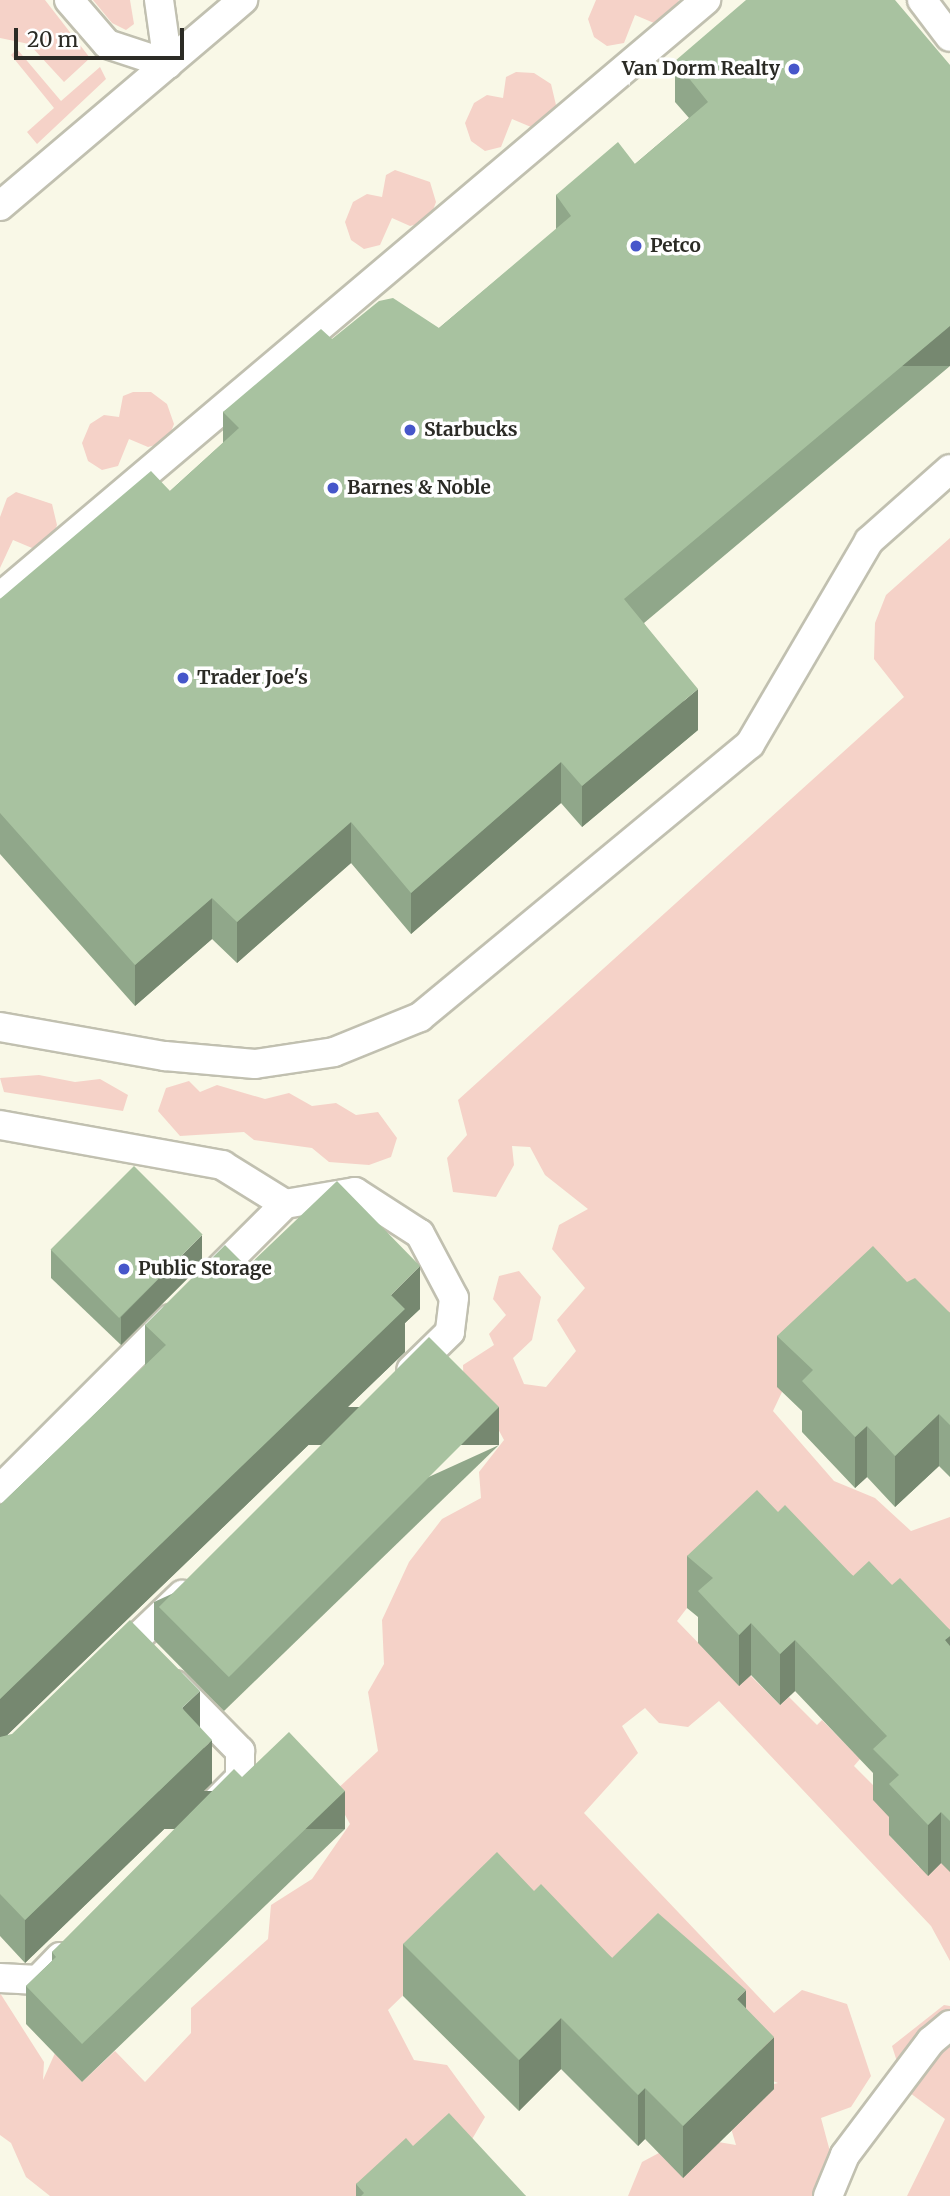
<!DOCTYPE html>
<html>
<head>
<meta charset="utf-8">
<style>
	body { margin:0 }
	#map { position:relative; width:950px; height:2196px; overflow:hidden; background:#f9f8e7; font-family:Merriweather,serif }
	div>[style] { position:absolute }
	.green>* { inset:0; background:#f5d2c8 }
	.roads { filter:drop-shadow(2px 0 #c1c0b0) drop-shadow(-2px 0 #c1c0b0) drop-shadow(0 2px #c1c0b0) drop-shadow(0 -2px #c1c0b0) }
	.service>* { height:28px; margin:-14px; padding:0 14px; transform-origin:14px; border-radius:14px; background:#fff }
	.wall>* { inset:0; background:#90a78a }
	.shaded-wall>* { inset:0; background:#768870; transform-origin:0 0 }
	.building>* { inset:0; background:#a8c2a0; transform-origin:0 0 }
	.dots>* { width:19px; height:19px; translate:-50% -50%; box-sizing:border-box; border:4px solid #fff; border-radius:50% }
	span { translate:-50% -50%; white-space:nowrap; text-align:center; line-height:1.15; -webkit-text-stroke:7px #fff; paint-order:stroke }
	.poi-label { font-size:19px; color:#2b2b25; font-weight:700 }
	.right { translate:-100% -50%; text-align:right }
	.left { translate:0 -50%; text-align:left }
	.scale { position:absolute; left:14px; top:28px; width:170px; height:32px; box-sizing:border-box; border:4px solid #2b2b25; border-top:0; padding-left:9px; font-size:21px; line-height:24px; white-space:nowrap; color:#2b2b25; -webkit-text-stroke:5px #fff; paint-order:stroke }
</style>
</head>
<body>
<div id="map">
	<div class="green">
		<div style="clip-path:polygon(0 0,45px 0,90px 58px,64px 82px,29px 44px,0 38px)"></div>
		<div style="clip-path:polygon(93px 0,130px 0,134px 24px,126px 30px,112px 23px)"></div>
		<div style="clip-path:polygon(596px 0,679px 0,672px 18px,654px 23px,635px 15px,624px 43px,607px 46px,594px 37px,588px 19px)"></div>
		<div style="clip-path:polygon(17px 49px,61px 101px,100px 67px,106px 79px,37px 144px,27px 132px,54px 108px,11px 55px)"></div>
		<div style="clip-path:polygon(516px 72px,534px 73px,551px 84px,556px 105px,549px 123px,531px 127px,512px 119px,501px 147px,485px 151px,471px 141px,465px 123px,474px 103px,487px 95px,503px 98px,506px 77px)"></div>
		<div style="clip-path:polygon(395px 170px,430px 182px,436px 202px,429px 221px,410px 226px,392px 218px,380px 245px,364px 249px,351px 240px,345px 222px,353px 202px,367px 194px,382px 197px,386px 175px)"></div>
		<div style="clip-path:polygon(133px 392px,151px 392px,167px 404px,174px 424px,167px 442px,148px 447px,129px 439px,118px 466px,102px 470px,88px 461px,82px 443px,90px 424px,104px 415px,119px 417px,123px 396px)"></div>
		<div style="clip-path:polygon(16px 492px,52px 504px,57px 525px,50px 543px,32px 548px,13px 540px,0 568px,0 517px,7px 498px)"></div>
		<div style="clip-path:polygon(950px 538px,950px 1365px,782px 1392px,773px 1411px,834px 1481px,875px 1498px,911px 1531px,950px 1517px,950px 1690px,687px 1608px,677px 1621px,710px 1655px,745px 1670px,780px 1705px,789px 1697px,817px 1725px,822px 1720px,860px 1759px,854px 1766px,881px 1793px,899px 1827px,890px 1836px,919px 1867px,928px 1857px,950px 1851px,950px 1961px,931px 1926px,719px 1701px,688px 1727px,659px 1723px,645px 1708px,622px 1726px,638px 1753px,584px 1813px,774px 2013px,802px 1990px,847px 2004px,871px 2076px,851px 2107px,821px 2118px,832px 2159px,825px 2196px,628px 2196px,642px 2162px,689px 2137px,736px 2145px,727px 2115px,746px 2091px,778px 2083px,606px 2015px,497px 1904px,388px 2010px,414px 2060px,447px 2065px,485px 2117px,464px 2153px,399px 2196px,50px 2196px,26px 2177px,11px 2143px,0 2135px,0 1993px,44px 2062px,43px 2080px,55px 2053px,82px 2082px,115px 2051px,145px 2082px,191px 2033px,191px 2008px,268px 1939px,271px 1905px,312px 1879px,350px 1824px,333px 1793px,378px 1751px,368px 1692px,384px 1664px,382px 1620px,409px 1562px,442px 1519px,481px 1498px,479px 1472px,504px 1440px,490px 1414px,464px 1398px,463px 1365px,494px 1345px,489px 1334px,506px 1315px,493px 1299px,499px 1276px,519px 1271px,541px 1297px,532px 1340px,513px 1358px,524px 1384px,546px 1387px,576px 1351px,557px 1320px,585px 1288px,552px 1249px,559px 1225px,588px 1209px,545px 1175px,530px 1147px,512px 1146px,514px 1165px,496px 1197px,453px 1192px,447px 1158px,467px 1135px,458px 1100px,904px 697px,874px 659px,875px 623px,886px 595px)"></div>
		<div style="clip-path:polygon(39px 1075px,75px 1082px,100px 1079px,128px 1095px,123px 1111px,4px 1092px,0 1078px)"></div>
		<div style="clip-path:polygon(189px 1081px,200px 1092px,217px 1085px,265px 1099px,289px 1093px,312px 1106px,336px 1103px,356px 1115px,378px 1112px,397px 1138px,391px 1157px,369px 1165px,329px 1162px,312px 1148px,254px 1140px,244px 1132px,180px 1136px,158px 1111px,166px 1088px)"></div>
		<div style="clip-path:polygon(944px 2005px,950px 2006px,950px 2196px,907px 2196px,945px 2119px,906px 2090px,892px 2046px)"></div>
	</div>
	<div class="roads">
		<div class="service">
			<div style="left:69px;top:0;width:58px;rotate:49.2deg"></div>
			<div style="left:107px;top:44px;width:64px;rotate:18.2deg"></div>
			<div style="left:168px;top:64px;width:65px;rotate:-98deg"></div>
			<div style="left:922px;top:0;width:46px;rotate:52.9deg"></div>
			<div style="left:0;top:206px;width:319px;rotate:-40.3deg"></div>
			<div style="left:0;top:597px;width:925px;rotate:-40.22deg"></div>
			<div style="left:0;top:1027px;width:168px;rotate:10deg"></div>
			<div style="left:165px;top:1056px;width:90px;rotate:5.1deg"></div>
			<div style="left:255px;top:1064px;width:80px;rotate:-8.6deg"></div>
			<div style="left:334px;top:1052px;width:93px;rotate:-22.1deg"></div>
			<div style="left:420px;top:1017px;width:428px;rotate:-39.6deg"></div>
			<div style="left:750px;top:744px;width:235px;rotate:-59.6deg"></div>
			<div style="left:869px;top:541px;width:108px;rotate:-41.6deg"></div>
			<div style="left:0;top:1125px;width:226px;rotate:10.2deg"></div>
			<div style="left:222px;top:1165px;width:74px;rotate:31.8deg"></div>
			<div style="left:209px;top:1280px;width:107px;rotate:-45deg"></div>
			<div style="left:285px;top:1204px;width:71px;rotate:-9.7deg"></div>
			<div style="left:355px;top:1192px;width:77px;rotate:32.9deg"></div>
			<div style="left:420px;top:1234px;width:72px;rotate:62deg"></div>
			<div style="left:454px;top:1298px;width:34px;rotate:97deg"></div>
			<div style="left:450px;top:1332px;width:54px;rotate:135.7deg"></div>
			<div style="left:0;top:1489px;width:240px;rotate:-45deg"></div>
			<div style="left:115px;top:1659px;width:93px;rotate:-43.7deg"></div>
			<div style="left:175px;top:1685px;width:93px;rotate:45.4deg"></div>
			<div style="left:240px;top:1751px;width:27px;rotate:90deg"></div>
			<div style="left:240px;top:1778px;width:35px;rotate:135deg"></div>
			<div style="left:0;top:1978px;width:38px;rotate:3deg"></div>
			<div style="left:38px;top:1980px;width:32px;rotate:-46deg"></div>
			<div style="left:828px;top:2196px;width:44px;rotate:-67.5deg"></div>
			<div style="left:845px;top:2155px;width:143px;rotate:-53deg"></div>
			<div style="left:931px;top:2041px;width:25px;rotate:-40deg"></div>
		</div>
	</div>
	<div class="wall">
		<div style="clip-path:polygon(675px 61px,950px 65px,950px 366px,644px 623px,698px 730px,582px 827px,561px 803px,411px 934px,351px 863px,237px 963px,212px 939px,135px 1006px,0 854px,0 599px,170px 491px,223px 443px,223px 412px,332px 339px,439px 328px,556px 230px,556px 195px,635px 164px,689px 118px,675px 102px)"></div>
		<div style="clip-path:polygon(51px 1250px,202px 1264px,121px 1345px,51px 1278px)"></div>
		<div style="clip-path:polygon(247px 1267px,420px 1309px,405px 1323px,405px 1352px,7px 1735px,200px 1728px,212px 1783px,25px 1963px,0 1936px,0 1505px,145px 1366px,145px 1325px)"></div>
		<div style="clip-path:polygon(907px 1282px,950px 1313px,950px 1477px,939px 1466px,895px 1507px,867px 1477px,855px 1488px,802px 1432px,802px 1411px,777px 1387px,777px 1336px)"></div>
		<div style="clip-path:polygon(499px 1445px,224px 1711px,154px 1640px,154px 1602px)"></div>
		<div style="clip-path:polygon(778px 1512px,853px 1576px,892px 1585px,950px 1630px,950px 1872px,941px 1863px,928px 1876px,889px 1835px,889px 1817px,873px 1800px,873px 1773px,795px 1691px,780px 1705px,751px 1675px,739px 1686px,698px 1643px,698px 1617px,687px 1608px,687px 1556px)"></div>
		<div style="clip-path:polygon(242px 1777px,345px 1829px,82px 2082px,26px 2024px,26px 1986px,52px 1961px,52px 1952px)"></div>
		<div style="clip-path:polygon(534px 1891px,612px 1958px,746px 2009px,774px 2089px,683px 2178px,645px 2139px,638px 2146px,561px 2069px,519px 2111px,403px 1996px,403px 1944px)"></div>
		<div style="clip-path:polygon(413px 2146px,526px 2196px,356px 2196px,356px 2184px)"></div>
	</div>
	<div class="shaded-wall">
		<div style="left:950px;top:326px;width:40px;height:425px;rotate:90deg"></div>
		<div style="clip-path:polygon(698px 689px,698px 730px,582px 827px,582px 786px)"></div>
		<div style="clip-path:polygon(561px 762px,561px 803px,411px 934px,411px 893px)"></div>
		<div style="clip-path:polygon(351px 822px,351px 863px,237px 963px,237px 922px)"></div>
		<div style="clip-path:polygon(212px 898px,212px 939px,135px 1006px,135px 965px)"></div>
		<div style="clip-path:polygon(202px 1235px,202px 1264px,121px 1345px,121px 1317px)"></div>
		<div style="clip-path:polygon(420px 1266px,420px 1309px,405px 1323px,405px 1352px,0 1742px,0 1699px,391px 1295px)"></div>
		<div style="left:499px;top:1407px;width:38px;height:383px;rotate:90deg"></div>
		<div style="clip-path:polygon(939px 1414px,939px 1466px,895px 1507px,895px 1456px)"></div>
		<div style="clip-path:polygon(867px 1426px,867px 1477px,855px 1488px,855px 1437px)"></div>
		<div style="clip-path:polygon(751px 1623px,751px 1675px,739px 1686px,739px 1635px)"></div>
		<div style="clip-path:polygon(950px 1636px,950px 1687px,945px 1640px)"></div>
		<div style="clip-path:polygon(795px 1640px,795px 1691px,780px 1705px,780px 1654px)"></div>
		<div style="clip-path:polygon(200px 1691px,200px 1734px,182px 1708px)"></div>
		<div style="clip-path:polygon(212px 1740px,212px 1783px,25px 1963px,25px 1920px)"></div>
		<div style="left:345px;top:1791px;width:38px;height:365px;rotate:90deg"></div>
		<div style="clip-path:polygon(941px 1812px,941px 1863px,928px 1876px,928px 1825px)"></div>
		<div style="clip-path:polygon(746px 1990px,746px 2042px,737px 1999px)"></div>
		<div style="clip-path:polygon(561px 2018px,561px 2069px,519px 2111px,519px 2060px)"></div>
		<div style="clip-path:polygon(774px 2037px,774px 2089px,683px 2178px,683px 2126px)"></div>
		<div style="clip-path:polygon(645px 2088px,645px 2139px,638px 2146px,638px 2095px)"></div>
	</div>
	<div class="building">
		<div style="clip-path:polygon(746px 0,895px 0,950px 65px,950px 326px,624px 599px,698px 689px,582px 786px,561px 762px,411px 893px,351px 822px,237px 922px,212px 898px,135px 965px,0 813px,0 599px,151px 471px,170px 491px,239px 428px,223px 412px,321px 329px,332px 339px,379px 301px,393px 298px,439px 328px,571px 216px,556px 195px,618px 142px,635px 164px,708px 102px,675px 61px)"></div>
		<div style="left:134px;top:1166px;width:97px;height:118px;rotate:45deg"></div>
		<div style="clip-path:polygon(337px 1181px,420px 1266px,391px 1295px,405px 1309px,0 1699px,0 1505px,166px 1345px,145px 1325px,225px 1245px,247px 1267px)"></div>
		<div style="clip-path:polygon(873px 1246px,907px 1282px,915px 1278px,950px 1313px,950px 1425px,939px 1414px,895px 1456px,867px 1426px,855px 1437px,802px 1381px,813px 1370px,777px 1336px)"></div>
		<div style="left:429px;top:1337px;width:99px;height:382px;rotate:45deg"></div>
		<div style="clip-path:polygon(757px 1490px,778px 1512px,785px 1505px,853px 1576px,869px 1561px,892px 1585px,900px 1578px,950px 1630px,950px 1636px,945px 1640px,950px 1646px,950px 1821px,941px 1812px,928px 1825px,889px 1784px,899px 1775px,873px 1749px,887px 1736px,795px 1640px,780px 1654px,751px 1623px,739px 1635px,698px 1591px,713px 1578px,687px 1556px)"></div>
		<div style="clip-path:polygon(130px 1620px,200px 1691px,182px 1708px,212px 1740px,25px 1920px,0 1894px,0 1737px,12px 1734px)"></div>
		<div style="clip-path:polygon(289px 1732px,345px 1791px,82px 2044px,26px 1986px,56px 1957px,52px 1952px,234px 1769px,242px 1777px)"></div>
		<div style="clip-path:polygon(497px 1852px,534px 1891px,541px 1884px,612px 1958px,658px 1913px,746px 1990px,737px 1999px,774px 2037px,683px 2126px,645px 2088px,638px 2095px,561px 2018px,519px 2060px,403px 1944px)"></div>
		<div style="clip-path:polygon(449px 2113px,526px 2196px,361px 2196px,364px 2193px,356px 2184px,406px 2138px,413px 2146px)"></div>
	</div>
	<div class="dots">
		<div style="left:794px;top:69px;background:#4656ca"></div>
		<div style="left:636px;top:246px;background:#4656ca"></div>
		<div style="left:410px;top:430px;background:#4656ca"></div>
		<div style="left:333px;top:488px;background:#4656ca"></div>
		<div style="left:183px;top:678px;background:#4656ca"></div>
		<div style="left:124px;top:1269px;background:#4656ca"></div>
	</div>
	<div class="poi-label">
		<span class="right" style="left:780px;top:69px">Van Dorm Realty</span>
		<span class="left" style="left:650px;top:246px">Petco</span>
		<span class="left" style="left:424px;top:430px">Starbucks</span>
		<span class="left" style="left:347px;top:488px">Barnes &amp; Noble</span>
		<span class="left" style="left:197px;top:678px">Trader Joe's</span>
		<span class="left" style="left:138px;top:1269px">Public Storage</span>
	</div>
	<div class="scale">20 m</div>
</div>
</body>
</html>
